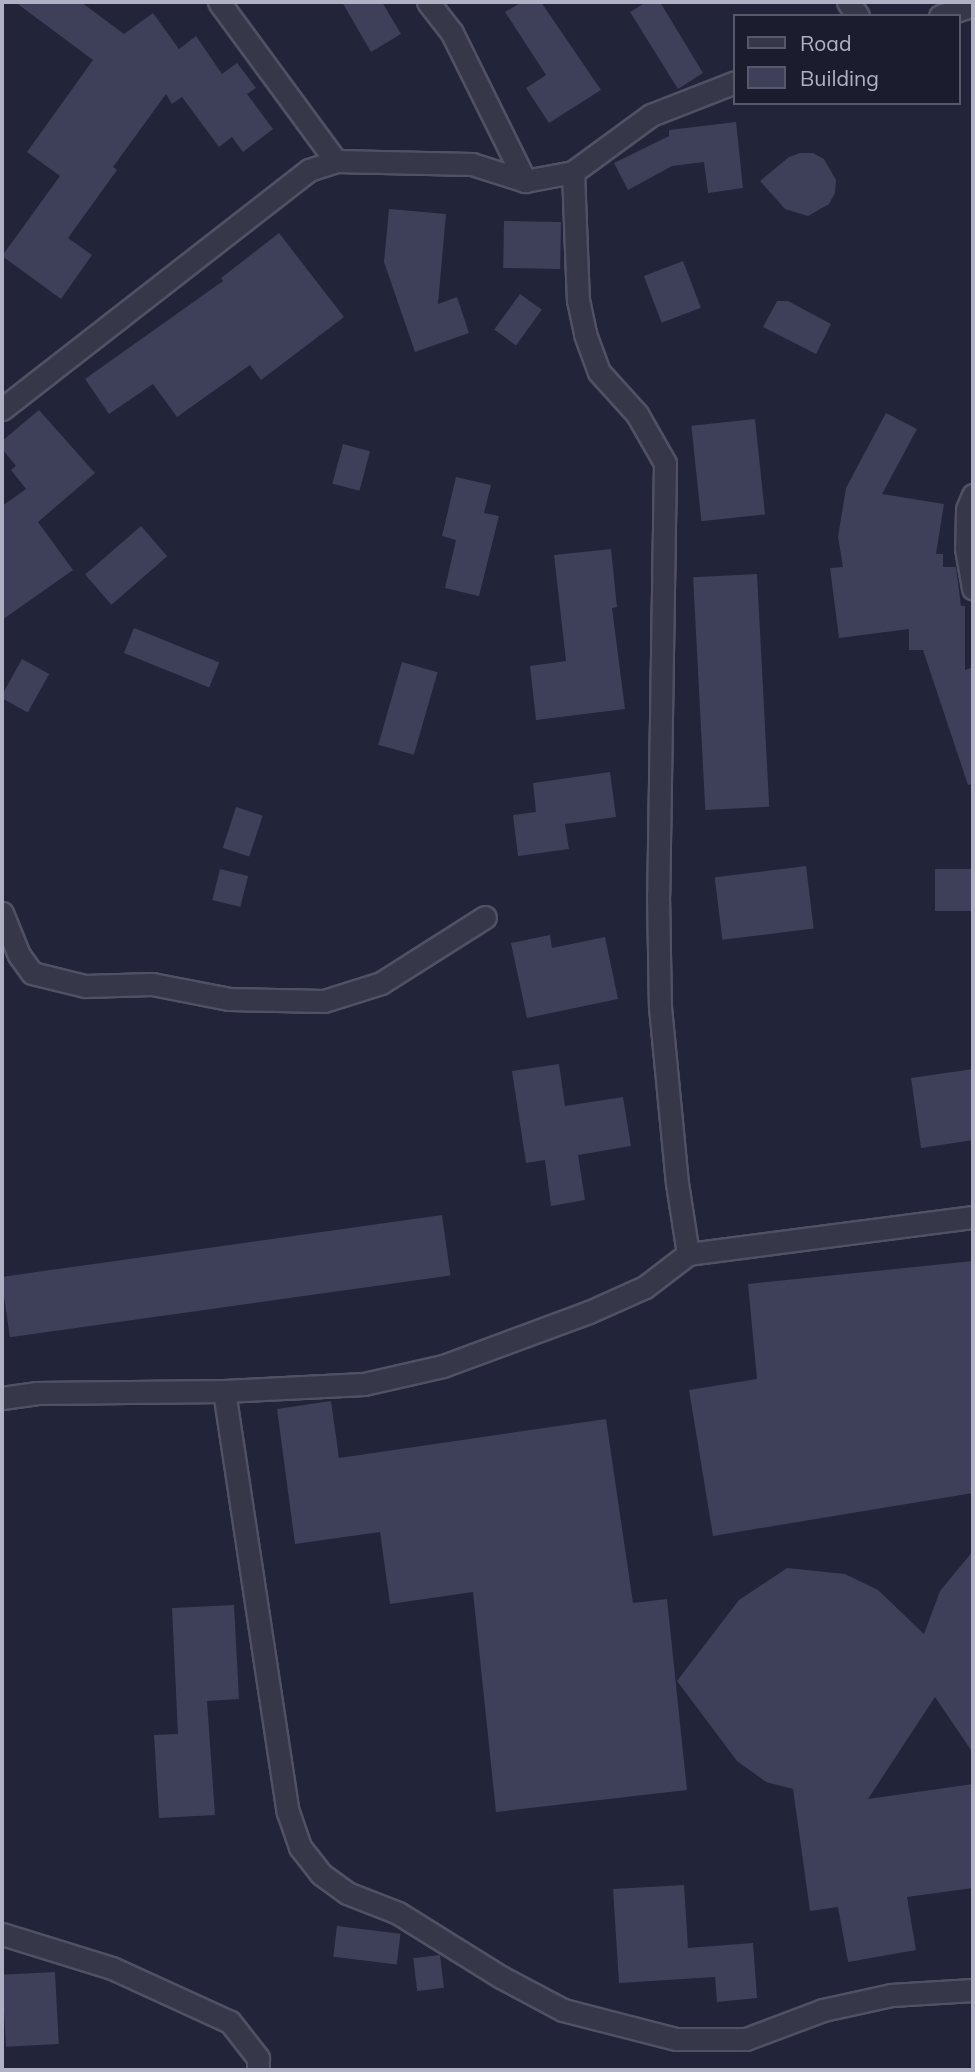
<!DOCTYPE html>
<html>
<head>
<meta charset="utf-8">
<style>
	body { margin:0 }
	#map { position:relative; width:975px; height:2072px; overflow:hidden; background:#222439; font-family:Mulish,sans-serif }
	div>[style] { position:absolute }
	.building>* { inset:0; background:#3e3f59; transform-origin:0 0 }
	.roads { filter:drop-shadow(2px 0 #505164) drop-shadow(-2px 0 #505164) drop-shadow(0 2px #505164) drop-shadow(0 -2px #505164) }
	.minor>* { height:21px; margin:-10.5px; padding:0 10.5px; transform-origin:10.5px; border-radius:10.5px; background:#363749 }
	span { translate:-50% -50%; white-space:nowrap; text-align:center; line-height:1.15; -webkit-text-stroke:5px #1b1c2e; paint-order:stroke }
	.frame { position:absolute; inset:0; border:4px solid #b0b1c5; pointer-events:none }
	.legend { position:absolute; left:733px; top:14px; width:228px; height:91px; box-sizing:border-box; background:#1b1c2e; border:2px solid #57586a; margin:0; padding:9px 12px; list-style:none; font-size:21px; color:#b0b1c5 }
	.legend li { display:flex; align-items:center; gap:14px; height:35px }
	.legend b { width:35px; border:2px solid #57586a }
</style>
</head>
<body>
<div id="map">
	<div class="building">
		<div style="clip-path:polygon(15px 2px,81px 2px,124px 34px,153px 13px,179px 49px,196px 36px,222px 74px,237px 63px,256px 88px,247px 94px,273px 129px,243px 152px,232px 137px,219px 147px,182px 97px,172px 104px,166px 94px,113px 167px,117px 170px,68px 238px,92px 255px,61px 299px,2px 256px,60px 176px,27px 152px,93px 60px)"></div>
		<div style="clip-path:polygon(342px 2px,382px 2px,401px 34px,371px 52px)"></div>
		<div style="clip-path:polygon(522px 2px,541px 2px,601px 90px,549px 123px,526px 88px,546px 75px,505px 12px)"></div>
		<div style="clip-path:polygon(646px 2px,660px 2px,703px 73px,678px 89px,630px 12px)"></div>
		<div style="clip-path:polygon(736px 122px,743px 188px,708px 193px,704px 162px,672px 166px,628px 190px,614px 163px,669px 136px,669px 130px)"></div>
		<div style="clip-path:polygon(800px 153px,813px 153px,824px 159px,836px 180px,835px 193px,829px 204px,808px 216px,785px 209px,760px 181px,789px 157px)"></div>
		<div style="clip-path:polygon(389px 209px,446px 214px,438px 304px,457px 297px,469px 333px,415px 352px,384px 262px)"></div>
		<div style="left:504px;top:221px;width:57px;height:47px;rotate:1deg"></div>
		<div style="clip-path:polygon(279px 233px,344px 317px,261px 380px,250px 365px,177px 417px,153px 384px,109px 414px,85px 379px,223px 281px,221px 278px)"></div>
		<div style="left:683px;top:261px;width:50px;height:42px;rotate:69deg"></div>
		<div style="left:520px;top:294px;width:27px;height:44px;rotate:36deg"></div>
		<div style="clip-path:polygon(777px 301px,788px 301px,831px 324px,816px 354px,763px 327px)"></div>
		<div style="clip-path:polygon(39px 410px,95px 473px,38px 522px,73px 570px,2px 620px,2px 506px,26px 489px,11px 470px,16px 466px,2px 449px,2px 441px)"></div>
		<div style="clip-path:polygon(886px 413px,917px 429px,882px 494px,944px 504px,936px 554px,943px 554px,943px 567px,956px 567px,961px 606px,965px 606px,965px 670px,973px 667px,973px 784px,968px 785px,923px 650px,909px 650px,909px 629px,839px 638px,830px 568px,843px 567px,838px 537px,846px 488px)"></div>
		<div style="left:755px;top:419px;width:96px;height:64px;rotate:84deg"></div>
		<div style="left:343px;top:444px;width:28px;height:41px;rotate:15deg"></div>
		<div style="clip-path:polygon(456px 477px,491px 485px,484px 513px,499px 516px,479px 596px,445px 588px,456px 540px,442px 536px)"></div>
		<div style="left:141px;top:526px;width:40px;height:74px;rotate:49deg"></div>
		<div style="clip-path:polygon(611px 549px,617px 607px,612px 608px,625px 709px,536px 720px,530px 666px,566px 661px,554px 555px)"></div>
		<div style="left:757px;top:574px;width:233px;height:64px;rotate:87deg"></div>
		<div style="left:134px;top:628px;width:92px;height:27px;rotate:22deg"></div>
		<div style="left:22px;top:659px;width:31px;height:44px;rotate:29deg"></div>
		<div style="left:402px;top:662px;width:37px;height:86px;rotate:16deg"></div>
		<div style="clip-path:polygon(610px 772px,616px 817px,565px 824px,569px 849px,518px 856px,513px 815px,536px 812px,533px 783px)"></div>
		<div style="left:236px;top:807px;width:28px;height:43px;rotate:18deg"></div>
		<div style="left:806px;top:866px;width:63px;height:92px;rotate:83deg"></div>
		<div style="left:220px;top:869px;width:29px;height:32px;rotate:14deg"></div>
		<div style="left:935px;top:869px;width:38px;height:42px"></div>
		<div style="clip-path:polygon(550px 935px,552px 948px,605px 937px,618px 999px,527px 1018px,511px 943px)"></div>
		<div style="clip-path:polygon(559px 1064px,565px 1106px,623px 1097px,631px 1146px,578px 1155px,585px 1200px,551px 1206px,545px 1160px,526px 1163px,512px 1071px)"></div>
		<div style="clip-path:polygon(973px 1069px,973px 1140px,921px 1148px,911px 1078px)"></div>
		<div style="left:442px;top:1215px;width:61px;height:445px;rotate:82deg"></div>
		<div style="clip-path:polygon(973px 1261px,973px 1493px,713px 1536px,689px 1390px,757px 1379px,748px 1284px)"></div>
		<div style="clip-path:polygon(331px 1401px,339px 1458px,606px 1419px,633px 1603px,667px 1599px,687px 1790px,496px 1812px,473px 1592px,390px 1604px,380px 1532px,295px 1544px,277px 1409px)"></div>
		<div style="clip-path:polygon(973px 1551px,973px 1753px,935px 1697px,868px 1799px,973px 1784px,973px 1888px,907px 1897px,916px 1950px,848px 1962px,838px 1907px,810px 1911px,793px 1789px,766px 1782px,737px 1761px,677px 1681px,739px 1600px,787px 1568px,845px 1574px,878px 1590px,924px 1634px,940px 1591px)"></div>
		<div style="clip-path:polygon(234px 1605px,239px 1699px,207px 1701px,215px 1815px,159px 1818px,154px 1735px,178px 1734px,172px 1608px)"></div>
		<div style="clip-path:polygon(684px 1885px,688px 1948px,753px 1943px,757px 1998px,717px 2002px,715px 1977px,619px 1983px,613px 1889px)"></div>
		<div style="left:337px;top:1926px;width:64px;height:31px;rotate:7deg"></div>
		<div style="left:440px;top:1955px;width:33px;height:27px;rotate:83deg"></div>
		<div style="left:55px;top:1972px;width:72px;height:53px;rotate:87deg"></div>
	</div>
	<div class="roads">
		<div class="minor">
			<div style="left:219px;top:2px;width:197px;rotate:53.7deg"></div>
			<div style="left:428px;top:2px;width:39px;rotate:52deg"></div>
			<div style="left:452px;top:33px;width:165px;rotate:63.7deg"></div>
			<div style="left:848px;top:2px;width:17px;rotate:54deg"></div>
			<div style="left:940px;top:16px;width:35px;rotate:-18deg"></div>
			<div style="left:573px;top:172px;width:128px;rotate:87.8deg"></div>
			<div style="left:578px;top:300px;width:35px;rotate:78deg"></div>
			<div style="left:585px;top:334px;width:40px;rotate:69.8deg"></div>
			<div style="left:599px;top:372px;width:57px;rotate:47.9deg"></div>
			<div style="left:637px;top:414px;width:56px;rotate:60.3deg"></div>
			<div style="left:665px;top:463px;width:432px;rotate:90.9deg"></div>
			<div style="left:658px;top:895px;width:112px;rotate:89deg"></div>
			<div style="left:660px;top:1007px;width:177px;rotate:84.5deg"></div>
			<div style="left:677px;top:1183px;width:72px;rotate:81.2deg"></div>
			<div style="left:2px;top:409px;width:389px;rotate:-37.9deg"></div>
			<div style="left:309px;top:170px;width:28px;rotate:-18deg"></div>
			<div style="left:336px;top:161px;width:136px;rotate:1.3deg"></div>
			<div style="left:472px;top:164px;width:56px;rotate:17.8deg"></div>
			<div style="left:525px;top:181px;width:49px;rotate:-10.6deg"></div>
			<div style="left:573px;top:172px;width:97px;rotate:-36.2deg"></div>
			<div style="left:651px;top:115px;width:90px;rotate:-21.4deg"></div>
			<div style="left:973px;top:495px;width:15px;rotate:113deg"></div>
			<div style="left:967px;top:509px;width:39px;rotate:91deg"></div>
			<div style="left:966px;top:548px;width:41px;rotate:80.1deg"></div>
			<div style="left:2px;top:913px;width:45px;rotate:68deg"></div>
			<div style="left:19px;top:955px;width:22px;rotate:54deg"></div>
			<div style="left:32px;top:973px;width:55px;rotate:13.8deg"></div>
			<div style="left:85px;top:986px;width:67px;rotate:-1.7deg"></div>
			<div style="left:152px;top:984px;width:78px;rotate:11deg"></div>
			<div style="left:229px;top:999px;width:95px;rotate:1.2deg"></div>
			<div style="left:324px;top:1001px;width:60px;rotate:-17.5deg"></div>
			<div style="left:381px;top:983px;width:123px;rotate:-32.4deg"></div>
			<div style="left:224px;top:1391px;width:426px;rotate:81.4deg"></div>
			<div style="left:288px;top:1812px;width:37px;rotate:71deg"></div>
			<div style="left:300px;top:1847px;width:34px;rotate:52deg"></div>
			<div style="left:321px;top:1874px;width:32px;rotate:36deg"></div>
			<div style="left:347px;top:1893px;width:55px;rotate:21.4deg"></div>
			<div style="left:398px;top:1913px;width:121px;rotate:31.9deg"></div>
			<div style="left:501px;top:1977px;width:70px;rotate:28deg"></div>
			<div style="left:563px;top:2010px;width:117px;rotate:14.4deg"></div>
			<div style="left:676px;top:2039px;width:70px"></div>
			<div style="left:746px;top:2039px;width:82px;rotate:-20.6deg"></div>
			<div style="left:823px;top:2010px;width:70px;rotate:-12.4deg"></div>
			<div style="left:891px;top:1995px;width:82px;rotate:-3.5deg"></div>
			<div style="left:2px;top:1398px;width:34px;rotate:-8deg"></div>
			<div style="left:36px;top:1393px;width:188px;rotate:-0.6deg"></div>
			<div style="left:224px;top:1391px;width:140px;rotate:-2.9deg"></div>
			<div style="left:364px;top:1384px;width:81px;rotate:-12.8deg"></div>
			<div style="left:443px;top:1366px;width:156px;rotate:-20.3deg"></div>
			<div style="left:589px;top:1312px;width:61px;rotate:-24.1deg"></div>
			<div style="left:645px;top:1287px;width:54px;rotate:-37.5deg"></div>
			<div style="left:688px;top:1254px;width:287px;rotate:-7.4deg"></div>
			<div style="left:2px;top:1934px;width:115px;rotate:17.2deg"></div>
			<div style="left:112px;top:1968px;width:130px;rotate:24.6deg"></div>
			<div style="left:230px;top:2022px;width:46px;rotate:52.1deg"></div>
			<div style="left:258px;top:2058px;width:12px;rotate:90deg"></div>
		</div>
	</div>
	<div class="frame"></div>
	<ul class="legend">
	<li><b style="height:9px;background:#363749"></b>Road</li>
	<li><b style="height:19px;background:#3e3f59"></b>Building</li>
	</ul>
</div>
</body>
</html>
